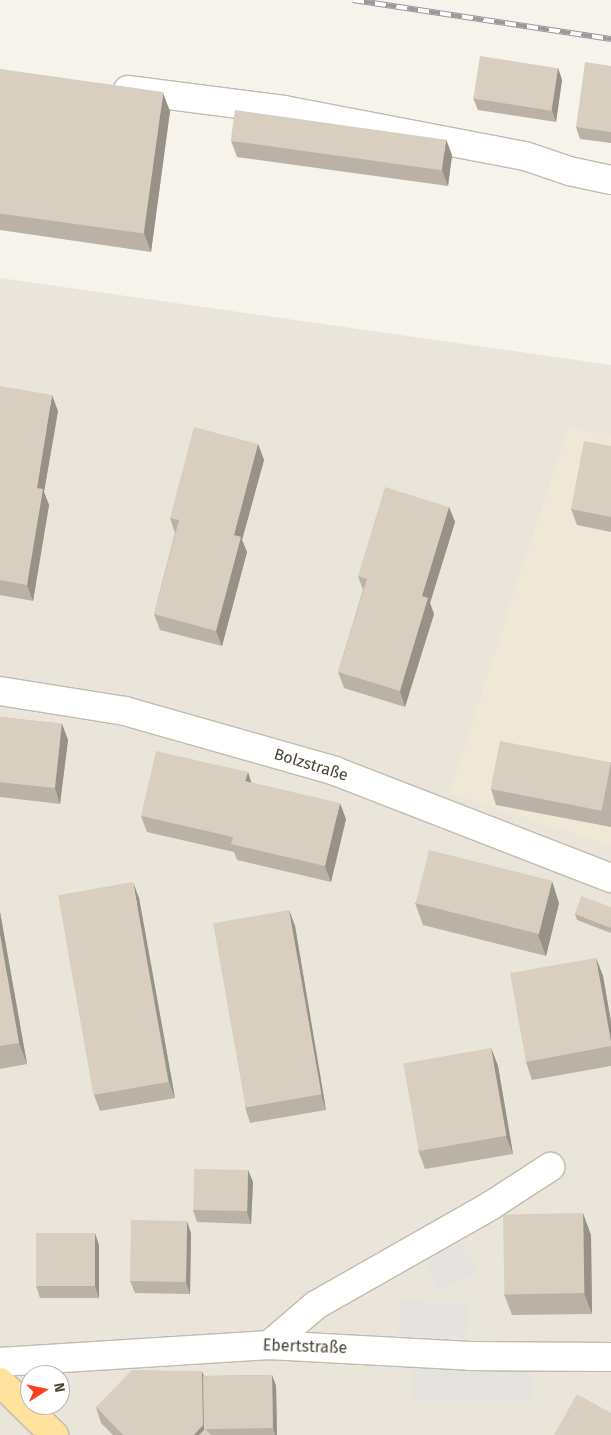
<!DOCTYPE html>
<html>
<head>
<meta charset="utf-8">
<style>
	body { margin:0 }
	#map { position:relative; width:611px; height:1435px; overflow:hidden; background:#f6f3ec; font-family:"Fira Sans",sans-serif }
	div>[style] { position:absolute }
	.residential>* { inset:0; background:#eae5da }
	.education>* { inset:0; background:#efe8d6 }
	.parking>* { inset:0; background:#e5e3e0; transform-origin:0 0 }
	.roads { filter:drop-shadow(1px 0 #c2bbae) drop-shadow(-1px 0 #c2bbae) drop-shadow(0 1px #c2bbae) drop-shadow(0 -1px #c2bbae) }
	.minor>* { height:28px; margin:-14px; padding:0 14px; transform-origin:14px; border-radius:14px; background:#fff }
	.major>* { height:28px; margin:-14px; padding:0 14px; transform-origin:14px; border-radius:14px; background:#ffe39c }
	.rail>* { height:5.5px; margin-top:-2.75px; transform-origin:0; background:repeating-linear-gradient(90deg,#fff 0 11px,#9a9a9a 0 22px); box-sizing:border-box; border-block:1px solid #9a9a9a }
	.wall>* { inset:0; background:#bab2a6 }
	.shaded-wall>* { inset:0; background:#979187 }
	.building>* { inset:0; background:#d8cfc1; transform-origin:0 0 }
	span { translate:-50% -50%; white-space:nowrap; text-align:center; line-height:1.15; -webkit-text-stroke:5px #fff; paint-order:stroke }
	.street-label { font-size:16px; color:#4b4439 }
	.north { position:absolute; left:20px; top:1365px; width:50px; height:50px; box-sizing:border-box; background:#fff; border:1px solid #b7b4b0; border-radius:50%; rotate:80deg; font-size:14px; font-weight:700; line-height:20px; text-align:center; color:#4b4439 }
	.north::after { content:''; display:block; margin:auto; width:18px; height:22px; background:#fc3f1d; clip-path:polygon(50% 0,100% 100%,50% 72%,0 100%) }
</style>
</head>
<body>
<div id="map">
	<div class="residential">
		<div style="clip-path:polygon(evenodd,0 278px,611px 365px,611px 1435px,0 1435px,0 278px,30px 1375px,60px 1375px,60px 1405px,30px 1405px,30px 1375px)"></div>
	</div>
	<div class="education">
		<div style="clip-path:polygon(568px 428px,611px 434px,611px 846px,449px 793px)"></div>
	</div>
	<div class="parking">
		<div style="left:460px;top:1243px;width:32px;height:40px;rotate:60deg"></div>
		<div style="left:399px;top:1301px;width:68px;height:35px;rotate:2deg"></div>
		<div style="clip-path:polygon(413px 1368px,534px 1371px,532px 1399px,414px 1401px)"></div>
	</div>
	<div class="roads">
		<div class="minor">
			<div style="left:128px;top:90px;width:157px;rotate:7.3deg"></div>
			<div style="left:284px;top:110px;width:245px;rotate:10.8deg"></div>
			<div style="left:525px;top:156px;width:46px;rotate:18.8deg"></div>
			<div style="left:569px;top:171px;width:43px;rotate:12.1deg"></div>
			<div style="left:0;top:691px;width:127px;rotate:9.1deg"></div>
			<div style="left:125px;top:711px;width:218px;rotate:15.9deg"></div>
			<div style="left:335px;top:771px;width:296px;rotate:21.2deg"></div>
			<div style="left:269px;top:1345px;width:62px;rotate:-40.4deg"></div>
			<div style="left:316px;top:1305px;width:200px;rotate:-29.6deg"></div>
			<div style="left:490px;top:1206px;width:72px;rotate:-33deg"></div>
			<div style="left:0;top:1362px;width:270px;rotate:-3.6deg"></div>
			<div style="left:269px;top:1345px;width:201px;rotate:3.1deg"></div>
			<div style="left:470px;top:1356px;width:141px;rotate:0.4deg"></div>
		</div>
		<div class="major">
			<div style="left:0;top:1382px;width:76px;rotate:44.5deg"></div>
		</div>
	</div>
	<div class="rail">
		<div style="left:353px;top:0;width:261px;rotate:8.6deg"></div>
	</div>
	<div class="wall">
		<div style="clip-path:polygon(611px 66px,611px 143px,580px 139px,576px 127px)"></div>
		<div style="clip-path:polygon(558px 68px,562px 80px,556px 122px,478px 110px,473px 98px)"></div>
		<div style="clip-path:polygon(0 69px,170px 111px,151px 252px,0 230px)"></div>
		<div style="clip-path:polygon(231px 141px,452px 155px,448px 186px,237px 157px)"></div>
		<div style="clip-path:polygon(0 386px,58px 411px,44px 492px,49px 505px,33px 601px,0 595px)"></div>
		<div style="clip-path:polygon(258px 444px,264px 460px,242px 540px,247px 552px,222px 646px,160px 630px,154px 614px,175px 533px,170px 518px)"></div>
		<div style="clip-path:polygon(611px 446px,611px 532px,577px 525px,571px 509px)"></div>
		<div style="clip-path:polygon(449px 507px,455px 522px,430px 603px,434px 614px,405px 707px,344px 688px,338px 672px,363px 590px,358px 576px)"></div>
		<div style="clip-path:polygon(0 717px,62px 724px,68px 740px,60px 804px,0 797px)"></div>
		<div style="clip-path:polygon(611px 762px,611px 827px,496px 805px,491px 789px)"></div>
		<div style="clip-path:polygon(251px 782px,346px 819px,331px 882px,237px 860px,234px 852px,147px 832px,141px 816px)"></div>
		<div style="clip-path:polygon(139px 898px,175px 1098px,100px 1111px,94px 1095px)"></div>
		<div style="clip-path:polygon(415px 903px,559px 903px,546px 956px,423px 925px)"></div>
		<div style="clip-path:polygon(611px 907px,611px 933px,577px 920px,575px 914px)"></div>
		<div style="clip-path:polygon(289px 910px,295px 926px,326px 1110px,250px 1123px,245px 1107px)"></div>
		<div style="clip-path:polygon(0 912px,27px 1064px,0 1069px)"></div>
		<div style="clip-path:polygon(596px 958px,603px 976px,611px 1022px,611px 1066px,532px 1080px,526px 1062px)"></div>
		<div style="clip-path:polygon(491px 1048px,498px 1066px,513px 1154px,425px 1169px,418px 1150px)"></div>
		<div style="clip-path:polygon(248px 1170px,253px 1182px,251px 1224px,197px 1222px,193px 1210px)"></div>
		<div style="clip-path:polygon(191px 1233px,190px 1294px,135px 1293px,130px 1281px)"></div>
		<div style="clip-path:polygon(591px 1235px,592px 1314px,512px 1315px,504px 1294px)"></div>
		<div style="clip-path:polygon(99px 1245px,99px 1298px,40px 1298px,36px 1286px)"></div>
		<div style="clip-path:polygon(272px 1375px,276px 1386px,277px 1435px,113px 1435px,101px 1423px,96px 1407px,203px 1376px)"></div>
	</div>
	<div class="shaded-wall">
		<div style="clip-path:polygon(558px 68px,562px 80px,556px 122px,552px 110px)"></div>
		<div style="clip-path:polygon(163px 93px,170px 111px,151px 252px,144px 233px)"></div>
		<div style="clip-path:polygon(446px 139px,452px 155px,448px 186px,442px 170px)"></div>
		<div style="clip-path:polygon(52px 395px,58px 411px,44px 492px,49px 505px,33px 601px,27px 585px,37px 488px)"></div>
		<div style="clip-path:polygon(258px 444px,264px 460px,242px 540px,247px 552px,222px 646px,216px 631px,234px 535px)"></div>
		<div style="clip-path:polygon(449px 507px,455px 522px,430px 603px,434px 614px,405px 707px,400px 691px,422px 596px)"></div>
		<div style="clip-path:polygon(62px 724px,68px 740px,60px 804px,55px 788px)"></div>
		<div style="clip-path:polygon(248px 772px,253px 788px,245px 781px)"></div>
		<div style="clip-path:polygon(340px 803px,346px 819px,331px 882px,325px 866px)"></div>
		<div style="clip-path:polygon(552px 881px,559px 903px,546px 956px,538px 935px)"></div>
		<div style="clip-path:polygon(133px 882px,139px 898px,175px 1098px,169px 1082px)"></div>
		<div style="clip-path:polygon(289px 910px,295px 926px,326px 1110px,321px 1094px)"></div>
		<div style="clip-path:polygon(0 912px,27px 1064px,19px 1043px,0 935px)"></div>
		<div style="clip-path:polygon(596px 958px,603px 976px,611px 1022px,611px 1042px)"></div>
		<div style="clip-path:polygon(491px 1048px,498px 1066px,513px 1154px,506px 1136px)"></div>
		<div style="clip-path:polygon(248px 1170px,253px 1182px,251px 1224px,247px 1212px)"></div>
		<div style="clip-path:polygon(583px 1213px,591px 1235px,592px 1314px,584px 1293px)"></div>
		<div style="clip-path:polygon(187px 1221px,191px 1233px,190px 1294px,186px 1282px)"></div>
		<div style="clip-path:polygon(95px 1233px,99px 1245px,99px 1298px,95px 1286px)"></div>
		<div style="clip-path:polygon(202px 1371px,208px 1387px,205px 1429px,207px 1435px,194px 1435px)"></div>
		<div style="clip-path:polygon(272px 1375px,276px 1386px,277px 1435px,275px 1435px,273px 1428px)"></div>
	</div>
	<div class="building">
		<div style="left:480px;top:56px;width:79px;height:43px;rotate:9deg"></div>
		<div style="clip-path:polygon(585px 62px,611px 66px,611px 132px,576px 127px)"></div>
		<div style="left:0;top:69px;width:165px;height:143px;rotate:8deg"></div>
		<div style="left:235px;top:110px;width:213px;height:31px;rotate:8deg"></div>
		<div style="clip-path:polygon(0 386px,52px 395px,37px 488px,43px 489px,27px 585px,0 580px)"></div>
		<div style="clip-path:polygon(194px 427px,258px 444px,234px 535px,241px 537px,216px 631px,154px 614px,179px 520px,170px 518px)"></div>
		<div style="clip-path:polygon(584px 441px,611px 446px,611px 517px,571px 509px)"></div>
		<div style="clip-path:polygon(385px 487px,449px 507px,422px 596px,428px 598px,400px 691px,338px 672px,367px 579px,358px 576px)"></div>
		<div style="left:0;top:717px;width:62px;height:65px;rotate:6deg"></div>
		<div style="left:500px;top:741px;width:113px;height:49px;rotate:11deg"></div>
		<div style="clip-path:polygon(156px 751px,248px 772px,245px 781px,340px 803px,325px 866px,231px 844px,233px 837px,141px 816px)"></div>
		<div style="left:429px;top:850px;width:127px;height:55px;rotate:14deg"></div>
		<div style="left:133px;top:882px;width:203px;height:76px;rotate:80deg"></div>
		<div style="clip-path:polygon(581px 896px,611px 907px,611px 928px,575px 914px)"></div>
		<div style="left:289px;top:910px;width:187px;height:77px;rotate:80deg"></div>
		<div style="clip-path:polygon(0 935px,19px 1043px,0 1046px)"></div>
		<div style="clip-path:polygon(596px 958px,611px 1042px,611px 1046px,526px 1062px,510px 973px)"></div>
		<div style="left:491px;top:1048px;width:89px;height:89px;rotate:80deg"></div>
		<div style="left:194px;top:1169px;width:54px;height:41px;rotate:1deg"></div>
		<div style="left:583px;top:1213px;width:80px;height:80px;rotate:89deg"></div>
		<div style="left:131px;top:1220px;width:56px;height:61px;rotate:1deg"></div>
		<div style="left:36px;top:1233px;width:59px;height:53px"></div>
		<div style="clip-path:polygon(132px 1370px,202px 1371px,203px 1425px,194px 1435px,123px 1435px,96px 1407px)"></div>
		<div style="left:272px;top:1375px;width:53px;height:69px;rotate:89deg"></div>
		<div style="clip-path:polygon(577px 1394px,611px 1413px,611px 1435px,554px 1435px)"></div>
		<div style="clip-path:polygon(205px 1429px,211px 1435px,199px 1435px)"></div>
	</div>
	<div class="street-label">
		<span style="left:311px;top:765px;rotate:17deg">Bolzstraße</span>
		<span style="left:305px;top:1347px;rotate:2deg">Ebertstraße</span>
	</div>
	<div class="north">N</div>
</div>
</body>
</html>
